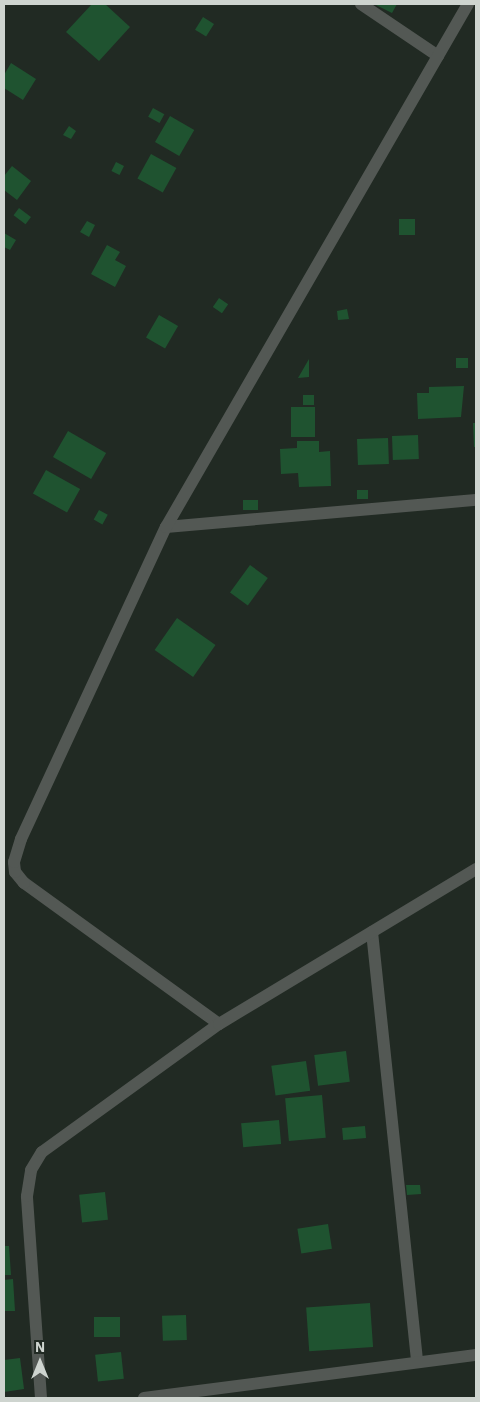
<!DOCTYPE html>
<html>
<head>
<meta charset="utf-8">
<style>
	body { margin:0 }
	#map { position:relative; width:480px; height:1402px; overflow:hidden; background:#212a23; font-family:"IBM Plex Sans",sans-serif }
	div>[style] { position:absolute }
	.building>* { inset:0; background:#1f5330; transform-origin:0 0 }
	.minor>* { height:12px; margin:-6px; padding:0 6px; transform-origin:6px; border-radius:6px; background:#535854 }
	span { translate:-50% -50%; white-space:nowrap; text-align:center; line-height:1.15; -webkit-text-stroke:4px #212a23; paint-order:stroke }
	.frame { position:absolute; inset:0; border:5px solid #ced4cf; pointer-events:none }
	.north { position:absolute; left:15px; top:1337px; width:50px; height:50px; -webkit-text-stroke:4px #212a23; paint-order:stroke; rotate:0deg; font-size:14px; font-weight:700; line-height:20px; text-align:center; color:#ced4cf }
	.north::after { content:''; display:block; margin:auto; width:18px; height:22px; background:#ced4cf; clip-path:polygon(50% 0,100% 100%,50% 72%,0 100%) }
</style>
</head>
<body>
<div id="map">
	<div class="building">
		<div style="clip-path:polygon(92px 4px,105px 4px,130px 27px,99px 61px,66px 32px)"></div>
		<div style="clip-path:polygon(374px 4px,397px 4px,392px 13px)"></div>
		<div style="left:203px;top:17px;width:13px;height:15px;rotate:32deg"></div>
		<div style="clip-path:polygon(11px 63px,36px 79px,23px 100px,4px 88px,4px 75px)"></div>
		<div style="left:153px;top:108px;width:13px;height:10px;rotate:29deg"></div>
		<div style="left:170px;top:116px;width:28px;height:30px;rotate:30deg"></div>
		<div style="clip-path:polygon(69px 126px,76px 131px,71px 139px,63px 135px)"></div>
		<div style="left:151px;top:154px;width:29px;height:28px;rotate:29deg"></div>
		<div style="left:116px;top:162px;width:9px;height:10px;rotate:27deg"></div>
		<div style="clip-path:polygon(12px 166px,31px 181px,17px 200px,4px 190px,4px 176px)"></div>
		<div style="left:19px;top:208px;width:15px;height:9px;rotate:37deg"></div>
		<div style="left:399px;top:219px;width:16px;height:16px"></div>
		<div style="clip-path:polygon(87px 221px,95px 225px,89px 237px,80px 232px)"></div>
		<div style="clip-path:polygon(4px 233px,16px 240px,10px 250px,4px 247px)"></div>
		<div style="clip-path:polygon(107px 245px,120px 252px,115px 260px,126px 266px,115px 287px,91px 274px)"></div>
		<div style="left:219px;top:298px;width:11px;height:11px;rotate:34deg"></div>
		<div style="clip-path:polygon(347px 309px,349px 319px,338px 320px,337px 311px)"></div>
		<div style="left:159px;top:315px;width:22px;height:26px;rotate:30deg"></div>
		<div style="left:456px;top:358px;width:12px;height:10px"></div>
		<div style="clip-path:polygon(309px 359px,309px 377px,298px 378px)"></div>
		<div style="clip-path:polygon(464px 386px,461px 417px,418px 419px,417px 393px,429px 393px,429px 387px)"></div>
		<div style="left:314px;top:395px;width:10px;height:11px;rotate:90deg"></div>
		<div style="left:291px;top:407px;width:24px;height:30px"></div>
		<div style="clip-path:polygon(473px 423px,476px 423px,476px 447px,474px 447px)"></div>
		<div style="left:68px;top:431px;width:44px;height:30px;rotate:30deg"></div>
		<div style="left:418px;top:435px;width:24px;height:26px;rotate:88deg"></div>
		<div style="left:388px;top:438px;width:26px;height:31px;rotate:88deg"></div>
		<div style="clip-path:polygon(297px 441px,319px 441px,319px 452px,330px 451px,331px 486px,299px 487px,298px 473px,281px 474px,280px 449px,297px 448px)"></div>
		<div style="left:46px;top:470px;width:39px;height:27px;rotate:29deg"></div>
		<div style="left:368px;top:490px;width:9px;height:11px;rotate:90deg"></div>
		<div style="left:258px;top:500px;width:10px;height:15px;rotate:90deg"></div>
		<div style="left:99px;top:510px;width:10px;height:11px;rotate:29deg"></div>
		<div style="left:250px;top:565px;width:22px;height:34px;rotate:36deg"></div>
		<div style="left:177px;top:618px;width:47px;height:39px;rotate:35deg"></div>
		<div style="left:346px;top:1051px;width:31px;height:32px;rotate:83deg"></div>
		<div style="left:306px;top:1061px;width:30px;height:35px;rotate:82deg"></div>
		<div style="left:322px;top:1095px;width:43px;height:37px;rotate:85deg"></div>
		<div style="left:279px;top:1120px;width:24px;height:38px;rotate:85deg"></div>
		<div style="left:365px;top:1126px;width:12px;height:23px;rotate:85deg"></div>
		<div style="clip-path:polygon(406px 1185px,420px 1185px,421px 1194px,407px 1195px)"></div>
		<div style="left:105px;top:1192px;width:28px;height:26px;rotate:84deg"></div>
		<div style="left:328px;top:1224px;width:25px;height:31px;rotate:81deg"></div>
		<div style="clip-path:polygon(4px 1246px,9px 1246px,11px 1275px,4px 1275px)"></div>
		<div style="clip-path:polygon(13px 1279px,15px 1311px,4px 1311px,4px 1280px)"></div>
		<div style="left:370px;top:1303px;width:44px;height:64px;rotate:86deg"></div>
		<div style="left:186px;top:1315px;width:25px;height:24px;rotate:88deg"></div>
		<div style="left:94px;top:1317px;width:26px;height:20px"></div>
		<div style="left:121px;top:1352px;width:27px;height:26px;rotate:84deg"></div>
		<div style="clip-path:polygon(20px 1358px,24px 1389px,4px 1392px,4px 1360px)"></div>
	</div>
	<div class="minor">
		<div style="left:361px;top:4px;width:93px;rotate:34deg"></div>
		<div style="left:166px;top:527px;width:311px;rotate:-5deg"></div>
		<div style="left:372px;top:932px;width:432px;rotate:84deg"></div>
		<div style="left:219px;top:1024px;width:241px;rotate:-144.1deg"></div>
		<div style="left:24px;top:883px;width:14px;rotate:-129deg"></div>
		<div style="left:15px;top:872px;width:10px;rotate:-96deg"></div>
		<div style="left:14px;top:862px;width:24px;rotate:-73deg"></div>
		<div style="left:21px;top:839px;width:344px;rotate:-65.1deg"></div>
		<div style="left:166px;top:527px;width:604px;rotate:-60deg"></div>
		<div style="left:41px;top:1398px;width:202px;rotate:-94deg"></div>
		<div style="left:27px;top:1196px;width:26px;rotate:-81deg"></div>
		<div style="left:31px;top:1170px;width:21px;rotate:-59deg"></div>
		<div style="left:42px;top:1152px;width:218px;rotate:-35.9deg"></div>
		<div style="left:219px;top:1024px;width:300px;rotate:-31.1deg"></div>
		<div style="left:144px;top:1398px;width:335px;rotate:-7.4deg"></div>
	</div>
	<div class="frame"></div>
	<div class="north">N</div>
</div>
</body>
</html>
